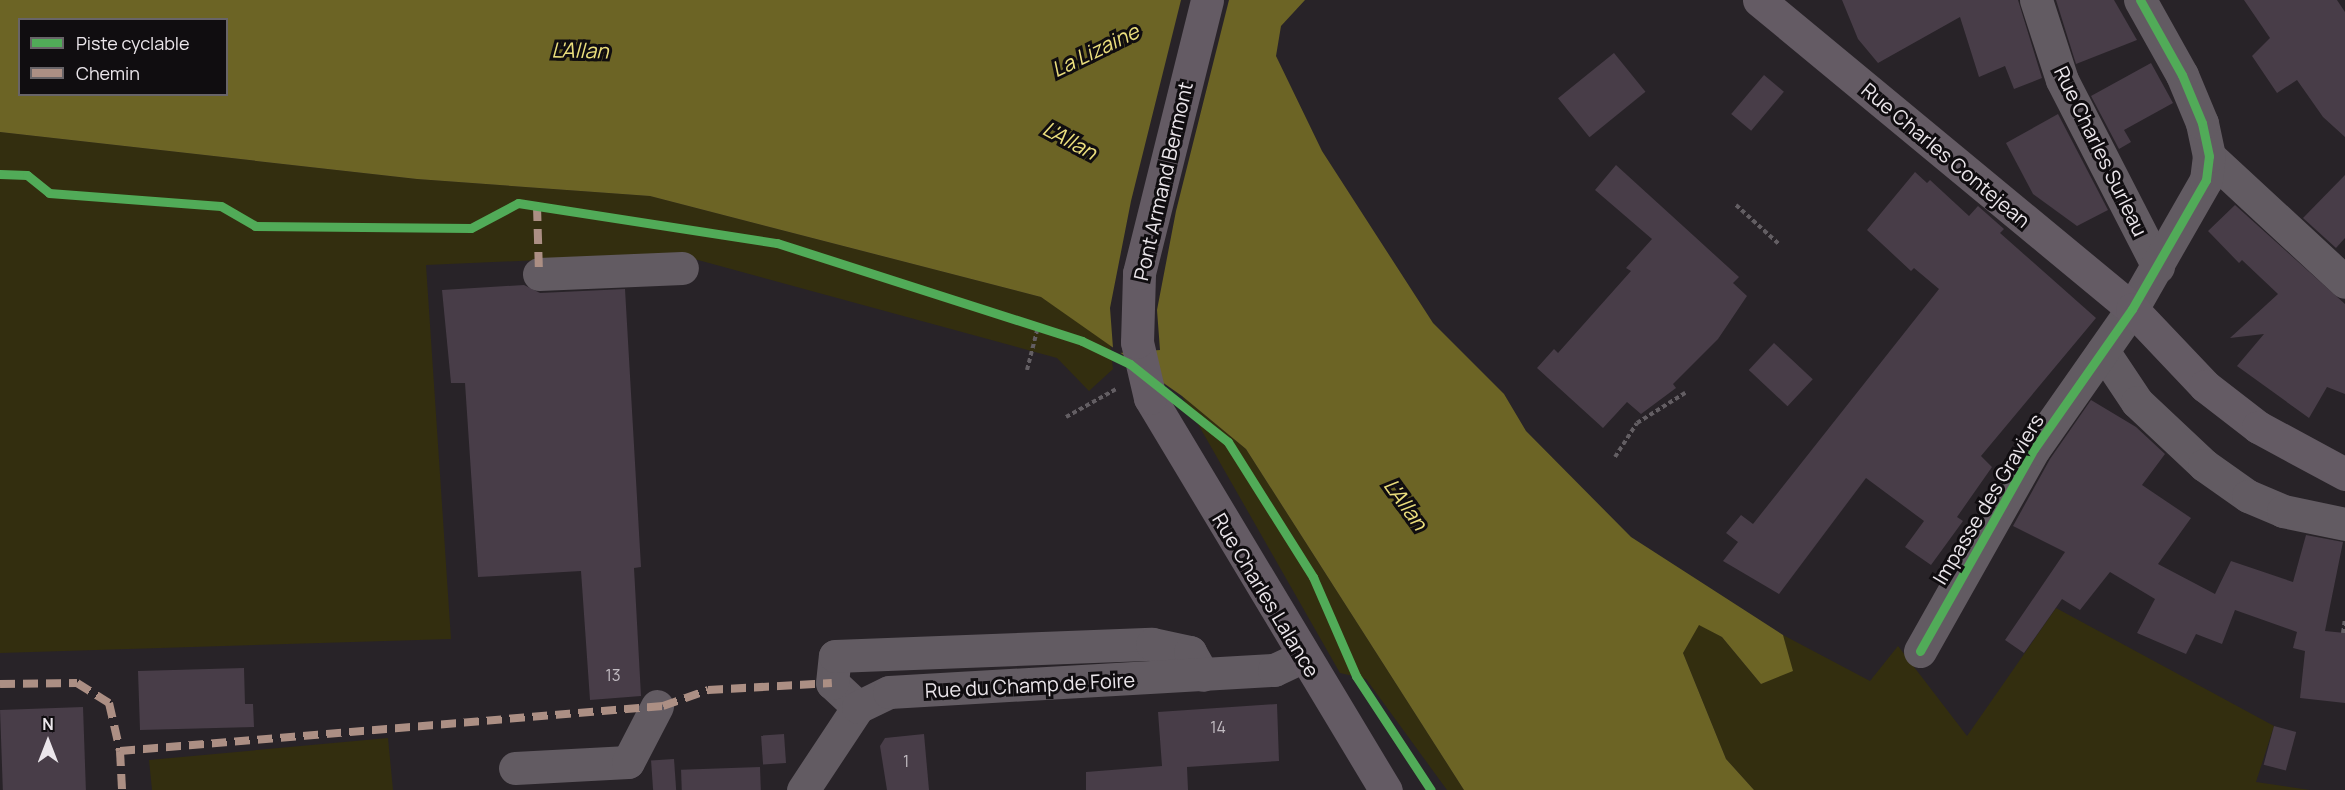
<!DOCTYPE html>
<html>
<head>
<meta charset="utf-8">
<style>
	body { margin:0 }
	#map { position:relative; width:2345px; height:790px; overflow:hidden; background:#282328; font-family:Manrope,sans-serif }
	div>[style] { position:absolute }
	.green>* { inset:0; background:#332e0f }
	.water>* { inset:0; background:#6c6425 }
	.pier>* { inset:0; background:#282328 }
	.building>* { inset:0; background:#483d48; transform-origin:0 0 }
	.path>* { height:4px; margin-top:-2px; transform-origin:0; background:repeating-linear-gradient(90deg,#635e63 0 4.5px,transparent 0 7.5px) }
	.minor>* { height:33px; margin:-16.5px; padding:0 16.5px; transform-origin:16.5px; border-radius:16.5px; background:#625b62 }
	.major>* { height:33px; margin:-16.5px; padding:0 16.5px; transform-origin:16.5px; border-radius:16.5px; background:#645b64 }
	.major-bridge>* { height:33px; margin:-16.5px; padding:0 16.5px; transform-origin:16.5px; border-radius:16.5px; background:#645b64 }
	.quiet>* { height:8px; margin-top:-4px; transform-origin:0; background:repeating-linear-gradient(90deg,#ac8f84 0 15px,transparent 0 23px) }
	.cycleway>* { height:9px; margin:-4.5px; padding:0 4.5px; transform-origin:4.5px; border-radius:4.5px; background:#51ab58 }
	span { translate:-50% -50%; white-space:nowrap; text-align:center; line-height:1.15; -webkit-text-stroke:6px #100d10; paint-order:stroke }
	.number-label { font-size:16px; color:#c2bcc2 }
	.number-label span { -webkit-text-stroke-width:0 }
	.street-label { font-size:20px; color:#ebe6eb }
	.water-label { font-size:21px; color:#ebde7d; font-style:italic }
	.legend { position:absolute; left:18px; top:18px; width:210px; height:78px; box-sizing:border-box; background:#100d10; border:2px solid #686468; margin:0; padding:8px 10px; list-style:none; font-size:18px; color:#ebe6eb }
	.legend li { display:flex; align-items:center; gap:12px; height:30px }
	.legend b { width:30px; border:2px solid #686468 }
	.north { position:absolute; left:18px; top:712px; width:60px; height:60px; -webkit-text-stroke:4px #100d10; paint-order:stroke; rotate:0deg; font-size:16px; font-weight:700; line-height:24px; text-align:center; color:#ebe6eb }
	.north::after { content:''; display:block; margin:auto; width:21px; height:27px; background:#ebe6eb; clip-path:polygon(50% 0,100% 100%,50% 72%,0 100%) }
</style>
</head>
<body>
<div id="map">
	<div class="green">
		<div style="clip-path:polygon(0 132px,417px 179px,650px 196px,1041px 297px,1110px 342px,1113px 369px,1089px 391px,1057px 358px,676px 254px,426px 265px,451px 639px,0 653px)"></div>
		<div style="clip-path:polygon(1182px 396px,1246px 449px,1464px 790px,1447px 790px,1366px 679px,1340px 673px)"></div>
		<div style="clip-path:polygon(2056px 608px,2274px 726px,2256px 782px,2310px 790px,1754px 790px,1726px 759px,1683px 653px,1699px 624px,1722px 637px,1761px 684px,1792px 670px,1783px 635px,1870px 681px,1898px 646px,1967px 736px)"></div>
		<div style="clip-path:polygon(388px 738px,393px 790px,152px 790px,149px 760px)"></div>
	</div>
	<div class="water">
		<div style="clip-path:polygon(evenodd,0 0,1305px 0,1281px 26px,1276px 56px,1322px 151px,1433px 323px,1504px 394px,1526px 431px,1631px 537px,1783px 635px,1793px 671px,1761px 684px,1722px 637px,1699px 625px,1683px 653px,1726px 759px,1754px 790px,1464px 790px,1246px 449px,1182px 396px,1041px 297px,650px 196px,417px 179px,0 132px,0 0,20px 20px,226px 20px,226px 94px,20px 94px,20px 20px)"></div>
	</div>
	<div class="pier">
		<div style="clip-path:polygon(1181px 0,1229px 0,1176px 211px,1157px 310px,1160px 350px,1119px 353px,1113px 348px,1110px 308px,1131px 201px)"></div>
	</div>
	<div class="building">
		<div style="clip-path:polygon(1842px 0,2018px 0,2042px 78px,2014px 89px,2005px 66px,1979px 77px,1960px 17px,1878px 63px,1858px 39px)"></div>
		<div style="clip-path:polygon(2056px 0,2114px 0,2137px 40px,2076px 64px)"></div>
		<div style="clip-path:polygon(2244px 0,2337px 0,2345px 12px,2345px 137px,2323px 117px,2297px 80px,2277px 93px,2252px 56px,2270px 38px)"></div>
		<div style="left:1614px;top:53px;width:50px;height:72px;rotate:51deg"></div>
		<div style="clip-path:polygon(2151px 63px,2173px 103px,2124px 130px,2131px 142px,2119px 149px,2091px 96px)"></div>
		<div style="left:1764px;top:75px;width:26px;height:51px;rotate:40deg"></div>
		<div style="clip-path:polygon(2058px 114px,2108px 210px,2077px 226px,2033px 194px,2006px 143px)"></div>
		<div style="clip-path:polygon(1616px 165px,1739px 277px,1733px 283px,1747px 296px,1718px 339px,1673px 384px,1676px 388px,1641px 414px,1627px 402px,1603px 428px,1537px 368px,1554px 349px,1558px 353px,1631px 271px,1626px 268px,1652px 239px,1595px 190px)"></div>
		<div style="clip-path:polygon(1915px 172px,1927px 183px,1930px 180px,1969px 216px,1978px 206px,2004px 229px,2000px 233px,2096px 318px,1981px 456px,1992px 467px,1957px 517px,1963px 521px,1931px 565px,1905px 547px,1924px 521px,1866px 478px,1779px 594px,1723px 561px,1738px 542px,1726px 533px,1741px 515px,1753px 524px,1939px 289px,1914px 268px,1911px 271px,1867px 230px)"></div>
		<div style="clip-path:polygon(2345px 175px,2345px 238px,2336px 248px,2303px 218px)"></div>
		<div style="clip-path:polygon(2235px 205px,2345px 304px,2345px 394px,2327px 387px,2309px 418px,2237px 366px,2264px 334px,2230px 338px,2278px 294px,2242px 260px,2239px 263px,2208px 231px)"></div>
		<div style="clip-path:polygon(524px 285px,540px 293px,625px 289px,641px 567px,634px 568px,641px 696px,590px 700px,581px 571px,478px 577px,465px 383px,451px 383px,442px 290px)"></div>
		<div style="left:1774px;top:343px;width:53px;height:37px;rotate:43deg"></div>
		<div style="clip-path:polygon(2091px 400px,2136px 427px,2165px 454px,2142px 485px,2191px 518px,2158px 564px,2215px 594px,2231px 561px,2293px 582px,2306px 535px,2343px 542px,2325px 631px,2345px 633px,2345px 703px,2300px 698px,2305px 651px,2293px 648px,2297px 632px,2235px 610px,2222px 644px,2196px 634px,2186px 654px,2137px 633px,2155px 599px,2110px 572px,2080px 610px,2062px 599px,2024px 653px,2005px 640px,2065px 552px,2013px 526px,2050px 459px)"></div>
		<div style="clip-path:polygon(244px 668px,245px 704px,253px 704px,254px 727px,140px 730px,138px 671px)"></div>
		<div style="clip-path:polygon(1277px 704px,1279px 761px,1187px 767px,1188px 790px,1086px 790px,1086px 772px,1162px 766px,1158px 712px)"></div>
		<div style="left:83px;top:707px;width:83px;height:83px;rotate:88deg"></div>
		<div style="left:2274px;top:726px;width:23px;height:40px;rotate:15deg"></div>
		<div style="left:784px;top:734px;width:29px;height:23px;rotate:86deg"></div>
		<div style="clip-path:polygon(924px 734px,929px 790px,887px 790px,880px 746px,885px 738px)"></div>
		<div style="left:674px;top:759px;width:31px;height:23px;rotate:86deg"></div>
		<div style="left:760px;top:767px;width:23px;height:79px;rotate:88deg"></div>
	</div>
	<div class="path">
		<div style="left:0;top:174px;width:27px;rotate:2deg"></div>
		<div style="left:27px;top:175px;width:28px;rotate:39deg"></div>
		<div style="left:49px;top:193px;width:172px;rotate:4.3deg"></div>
		<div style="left:221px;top:206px;width:39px;rotate:30deg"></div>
		<div style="left:255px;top:226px;width:216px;rotate:0.5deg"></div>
		<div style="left:471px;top:228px;width:53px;rotate:-28deg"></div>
		<div style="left:518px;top:203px;width:262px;rotate:8.8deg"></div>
		<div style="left:777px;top:243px;width:320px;rotate:17.8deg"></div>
		<div style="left:1082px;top:341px;width:29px;rotate:27deg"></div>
		<div style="left:1736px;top:205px;width:59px;rotate:42.3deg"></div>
		<div style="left:1027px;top:370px;width:44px;rotate:-75.7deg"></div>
		<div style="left:1066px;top:417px;width:57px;rotate:-29.2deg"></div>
		<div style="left:1200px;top:417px;width:38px;rotate:42deg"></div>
		<div style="left:1228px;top:442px;width:160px;rotate:57.8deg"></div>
		<div style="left:1313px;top:577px;width:101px;rotate:66.7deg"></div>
		<div style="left:1615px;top:457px;width:40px;rotate:-57.1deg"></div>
		<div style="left:1637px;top:423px;width:57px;rotate:-32deg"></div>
		<div style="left:2343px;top:633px;width:14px;rotate:-82deg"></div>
		<div style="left:1371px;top:700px;width:108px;rotate:56.3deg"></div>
	</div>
	<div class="minor">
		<div style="left:2036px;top:0;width:84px;rotate:72deg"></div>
		<div style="left:2062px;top:80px;width:210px;rotate:62.8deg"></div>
		<div style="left:2209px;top:156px;width:185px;rotate:42.8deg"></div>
		<div style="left:539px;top:274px;width:143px;rotate:-2.4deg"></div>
		<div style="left:2103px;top:351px;width:61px;rotate:56.3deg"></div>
		<div style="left:2137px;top:402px;width:92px;rotate:43.2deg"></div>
		<div style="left:2204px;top:465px;width:54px;rotate:35.2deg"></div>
		<div style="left:2248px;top:496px;width:38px;rotate:23deg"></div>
		<div style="left:2283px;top:511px;width:63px;rotate:11.8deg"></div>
		<div style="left:1920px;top:651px;width:232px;rotate:-60.6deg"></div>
		<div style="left:2034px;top:449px;width:171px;rotate:-55deg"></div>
		<div style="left:2132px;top:309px;width:149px;rotate:-60.2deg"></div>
		<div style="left:2206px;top:180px;width:24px;rotate:-83deg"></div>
		<div style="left:2209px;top:156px;width:34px;rotate:-102deg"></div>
		<div style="left:2202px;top:123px;width:52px;rotate:-112.6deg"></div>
		<div style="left:2182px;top:75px;width:86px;rotate:-119.2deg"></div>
		<div style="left:858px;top:707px;width:35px;rotate:-137deg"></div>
		<div style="left:832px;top:683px;width:27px;rotate:-84deg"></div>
		<div style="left:835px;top:656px;width:317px;rotate:-2.2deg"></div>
		<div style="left:1152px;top:644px;width:39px;rotate:12deg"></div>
		<div style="left:1190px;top:652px;width:26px;rotate:61deg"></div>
		<div style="left:515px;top:768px;width:113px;rotate:-3deg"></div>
		<div style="left:628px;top:762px;width:63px;rotate:-62.6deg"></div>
		<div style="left:803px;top:790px;width:100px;rotate:-56.5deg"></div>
		<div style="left:858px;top:707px;width:34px;rotate:-26deg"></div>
		<div style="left:889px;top:692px;width:386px;rotate:-3.3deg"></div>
		<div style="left:1274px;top:670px;width:31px;rotate:-25deg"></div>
	</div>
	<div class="major">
		<div style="left:1759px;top:0;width:484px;rotate:39.6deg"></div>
		<div style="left:2132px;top:309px;width:106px;rotate:46.5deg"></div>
		<div style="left:2205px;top:386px;width:67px;rotate:37.7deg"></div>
		<div style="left:2258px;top:427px;width:99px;rotate:28.4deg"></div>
		<div style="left:1150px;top:398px;width:458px;rotate:59deg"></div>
	</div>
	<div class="major-bridge">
		<div style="left:1150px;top:398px;width:57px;rotate:-103.1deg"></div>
		<div style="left:1137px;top:342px;width:69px;rotate:-88.3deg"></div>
		<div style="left:1139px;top:273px;width:281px;rotate:-76deg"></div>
	</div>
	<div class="quiet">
		<div style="left:537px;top:206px;width:68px;rotate:88.3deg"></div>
		<div style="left:0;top:684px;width:77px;rotate:-0.7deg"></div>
		<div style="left:77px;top:683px;width:38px;rotate:32deg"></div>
		<div style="left:109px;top:703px;width:49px;rotate:77.1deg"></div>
		<div style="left:120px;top:751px;width:39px;rotate:87deg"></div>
		<div style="left:120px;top:751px;width:545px;rotate:-4.74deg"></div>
		<div style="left:663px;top:706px;width:48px;rotate:-19.6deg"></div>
		<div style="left:708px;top:690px;width:124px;rotate:-3.2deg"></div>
	</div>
	<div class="cycleway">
		<div style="left:0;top:174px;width:27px;rotate:2deg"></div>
		<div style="left:27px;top:175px;width:28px;rotate:39deg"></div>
		<div style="left:49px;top:193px;width:172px;rotate:4.3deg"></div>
		<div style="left:221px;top:206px;width:39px;rotate:30deg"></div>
		<div style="left:255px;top:226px;width:216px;rotate:0.5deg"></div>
		<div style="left:471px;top:228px;width:53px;rotate:-28deg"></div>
		<div style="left:518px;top:203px;width:262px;rotate:8.8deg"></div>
		<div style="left:777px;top:243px;width:320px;rotate:17.8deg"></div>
		<div style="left:1082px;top:341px;width:53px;rotate:25.6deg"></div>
		<div style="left:1130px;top:364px;width:125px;rotate:38.5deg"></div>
		<div style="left:1228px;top:442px;width:160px;rotate:57.8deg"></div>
		<div style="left:1313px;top:577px;width:108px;rotate:66.5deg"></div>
		<div style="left:1356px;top:676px;width:136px;rotate:56.7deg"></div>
		<div style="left:1920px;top:651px;width:232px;rotate:-60.6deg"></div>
		<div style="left:2034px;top:449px;width:171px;rotate:-55deg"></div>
		<div style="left:2132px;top:309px;width:149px;rotate:-60.2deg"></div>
		<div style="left:2206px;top:180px;width:24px;rotate:-83deg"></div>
		<div style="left:2209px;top:156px;width:34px;rotate:-102deg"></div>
		<div style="left:2202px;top:123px;width:52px;rotate:-112.6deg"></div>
		<div style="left:2182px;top:75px;width:86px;rotate:-119.2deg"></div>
	</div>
	<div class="number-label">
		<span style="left:613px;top:675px">13</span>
		<span style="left:1218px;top:727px">14</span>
		<span style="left:906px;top:761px">1</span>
	</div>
	<div class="street-label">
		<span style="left:2101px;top:151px;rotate:64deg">Rue Charles Surleau</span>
		<span style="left:1946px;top:155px;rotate:40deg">Rue Charles Contejean</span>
		<span style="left:1163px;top:181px;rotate:-77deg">Pont Armand Bermont</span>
		<span style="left:1988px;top:499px;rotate:-59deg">Impasse des Graviers</span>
		<span style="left:1266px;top:595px;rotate:59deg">Rue Charles Lalance</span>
		<span style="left:1030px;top:685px;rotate:-3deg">Rue du Champ de Foire</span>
	</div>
	<div class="water-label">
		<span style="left:580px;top:50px;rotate:1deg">L'Allan</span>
		<span style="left:1095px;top:50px;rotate:-26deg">La Lizaine</span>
		<span style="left:1070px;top:140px;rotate:28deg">L'Allan</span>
		<span style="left:1406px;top:504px;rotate:54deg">L'Allan</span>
	</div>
	<ul class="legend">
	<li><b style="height:8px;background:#51ab58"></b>Piste cyclable</li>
	<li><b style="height:8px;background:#ac8f84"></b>Chemin</li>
	</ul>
	<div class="north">N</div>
</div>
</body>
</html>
